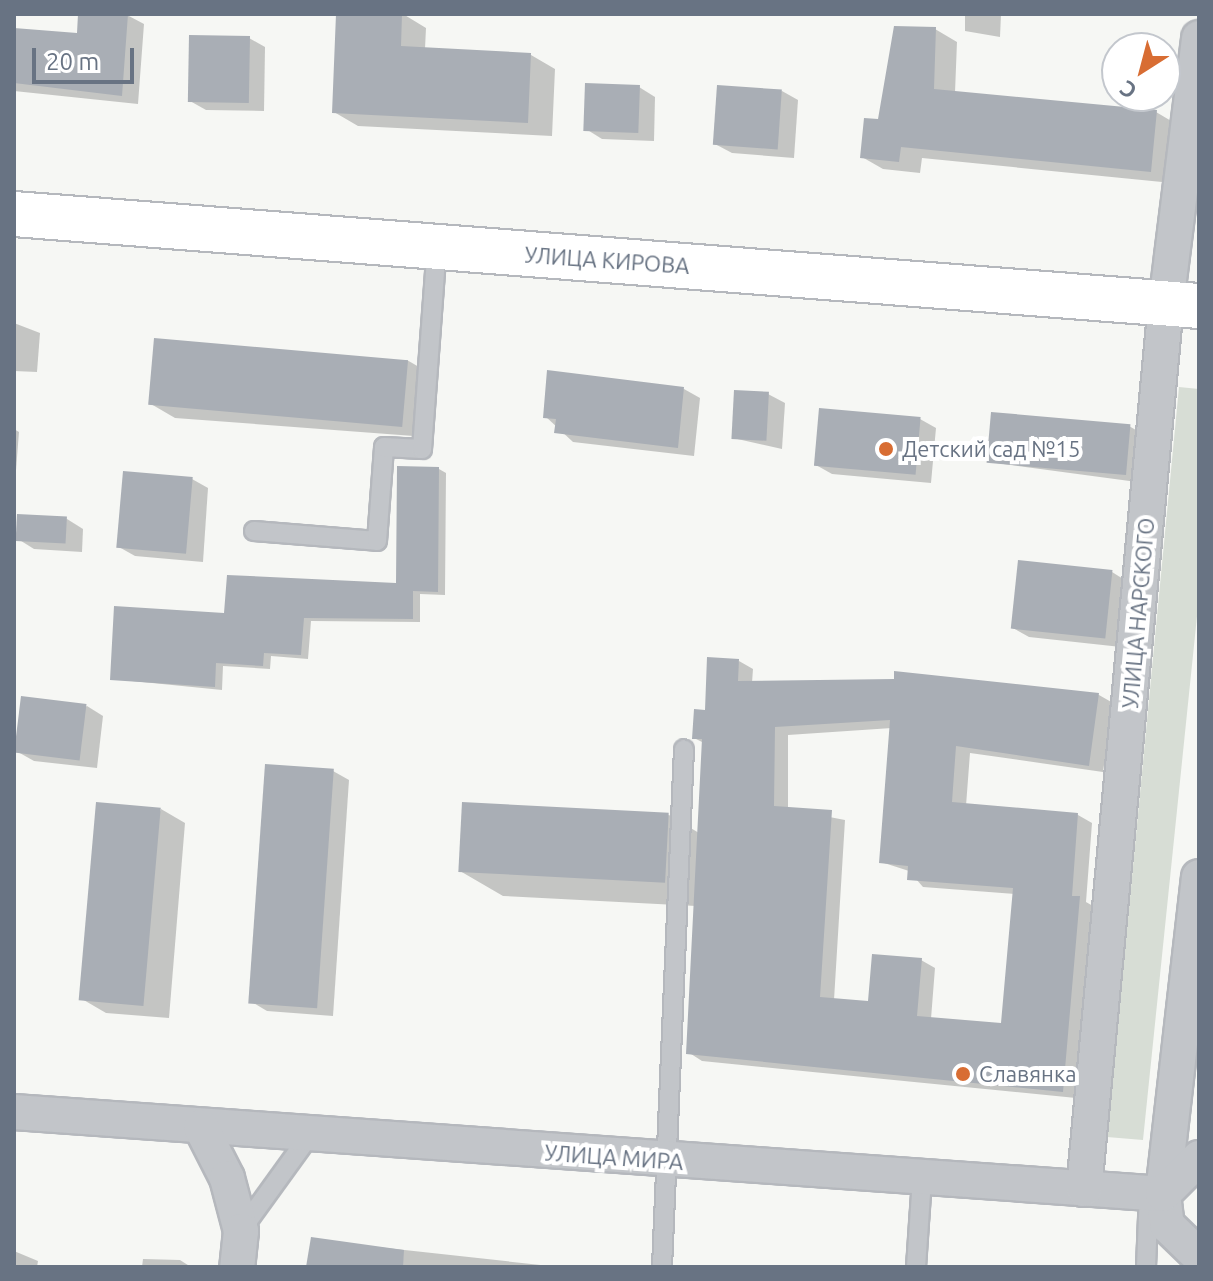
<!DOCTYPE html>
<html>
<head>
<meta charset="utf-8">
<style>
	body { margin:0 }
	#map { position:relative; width:1213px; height:1281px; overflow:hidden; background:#f6f7f4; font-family:Ubuntu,sans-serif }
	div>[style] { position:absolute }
	.green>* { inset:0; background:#d7ddd5 }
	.shadow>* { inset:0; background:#0003 }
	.building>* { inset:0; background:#a9aeb5; transform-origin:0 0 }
	.roads { filter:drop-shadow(2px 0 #b5b8bd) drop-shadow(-2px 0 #b5b8bd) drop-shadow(0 2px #b5b8bd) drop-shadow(0 -2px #b5b8bd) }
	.service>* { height:18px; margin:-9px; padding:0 9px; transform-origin:9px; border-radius:9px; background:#c2c5c9 }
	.minor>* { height:34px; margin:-17px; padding:0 17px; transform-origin:17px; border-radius:17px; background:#c2c5c9 }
	.secondary>* { height:44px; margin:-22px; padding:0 22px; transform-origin:22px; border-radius:22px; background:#fff }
	.dots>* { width:22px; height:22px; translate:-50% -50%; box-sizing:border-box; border:4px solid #fff; border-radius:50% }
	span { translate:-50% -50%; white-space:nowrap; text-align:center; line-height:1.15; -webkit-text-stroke:8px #fff; paint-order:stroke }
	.street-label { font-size:22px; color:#687383 }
	.poi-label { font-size:22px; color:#687383 }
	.left { translate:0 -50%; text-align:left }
	.frame { position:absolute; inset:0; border:16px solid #687383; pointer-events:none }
	.north { position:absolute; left:1101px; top:32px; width:80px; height:80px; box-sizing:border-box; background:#fff; border:2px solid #c3c7cd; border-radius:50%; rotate:216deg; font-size:22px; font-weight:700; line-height:32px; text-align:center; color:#687383 }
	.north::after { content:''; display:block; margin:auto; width:28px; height:36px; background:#d86d33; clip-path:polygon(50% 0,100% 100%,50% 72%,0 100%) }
	.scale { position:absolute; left:32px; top:48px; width:102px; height:36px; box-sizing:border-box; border:4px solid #687383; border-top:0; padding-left:10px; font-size:24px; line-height:28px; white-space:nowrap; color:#687383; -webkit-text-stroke:6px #fff; paint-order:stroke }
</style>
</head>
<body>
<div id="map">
	<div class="green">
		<div style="clip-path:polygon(1179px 387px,1199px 389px,1199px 597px,1143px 1140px,1107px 1137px)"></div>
	</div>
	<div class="shadow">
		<div style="clip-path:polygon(80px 14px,127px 15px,144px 24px,138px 104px,14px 91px,14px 30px,79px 35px)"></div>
		<div style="clip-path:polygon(338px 14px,403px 14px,426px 28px,425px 49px,531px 55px,555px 69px,552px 136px,358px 126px,334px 112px)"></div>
		<div style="clip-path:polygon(965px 14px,1001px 14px,1000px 37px,965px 31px)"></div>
		<div style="clip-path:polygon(935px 29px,957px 42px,955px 93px,1156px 112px,1178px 125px,1172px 183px,922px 158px,920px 173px,883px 169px,862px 157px)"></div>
		<div style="clip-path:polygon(249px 38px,265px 47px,264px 111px,206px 110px,190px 101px)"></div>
		<div style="clip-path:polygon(639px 87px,655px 97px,654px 141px,602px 139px,586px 129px)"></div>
		<div style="clip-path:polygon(782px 91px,798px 100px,794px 158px,732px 153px,715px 144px)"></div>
		<div style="clip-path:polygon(14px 323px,40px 333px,37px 372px,14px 371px)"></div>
		<div style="clip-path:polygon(407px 360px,431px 374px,427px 437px,175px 418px,151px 404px)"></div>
		<div style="clip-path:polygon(684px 389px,700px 398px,694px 456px,573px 442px,545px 416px)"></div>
		<div style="clip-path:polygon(768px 394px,785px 403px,782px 449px,733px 438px)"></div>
		<div style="clip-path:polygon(920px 419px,936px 428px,931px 483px,832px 474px,816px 465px)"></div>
		<div style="clip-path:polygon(1129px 426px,1141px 433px,1137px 482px,989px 462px)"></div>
		<div style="clip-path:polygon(14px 429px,19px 432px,15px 483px,14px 483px)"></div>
		<div style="clip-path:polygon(439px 469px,446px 473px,445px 595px,420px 594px,420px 622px,311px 621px,308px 659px,271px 656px,270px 669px,223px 666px,222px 690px,112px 679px,226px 615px,398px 585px)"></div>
		<div style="clip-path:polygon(192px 479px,208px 488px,203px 562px,135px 556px,119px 547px)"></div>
		<div style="clip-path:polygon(67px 519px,83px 529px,82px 552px,34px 549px,18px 539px)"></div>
		<div style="clip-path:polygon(1112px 572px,1128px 582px,1121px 647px,1029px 637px,1013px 628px)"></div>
		<div style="clip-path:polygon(evenodd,739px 661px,753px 669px,752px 683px,1099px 695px,1113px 703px,1103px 772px,970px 753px,966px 806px,1078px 815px,1092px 823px,1086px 902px,1093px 906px,1076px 1098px,702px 1061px,688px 1052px,696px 906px,503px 896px,460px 871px,669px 815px,699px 833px,704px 743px,694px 738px,739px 661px,892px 728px,881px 862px,909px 871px,923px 887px,1015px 894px,1002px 1026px,931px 1019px,935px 968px,921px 960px,870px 1003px,834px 1000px,845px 820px,788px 809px,788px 735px,892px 728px)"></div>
		<div style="clip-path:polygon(87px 706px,103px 716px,97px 768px,34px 761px,18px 752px)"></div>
		<div style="clip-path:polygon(333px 771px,349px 780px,333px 1016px,267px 1011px,250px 1001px)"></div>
		<div style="clip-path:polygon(161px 809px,185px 823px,169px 1018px,106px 1013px,82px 999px)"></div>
		<div style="clip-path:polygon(313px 1240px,559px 1267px,312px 1267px)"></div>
		<div style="clip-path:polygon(14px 1251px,38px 1261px,37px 1267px,14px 1267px)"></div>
		<div style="clip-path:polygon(143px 1259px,180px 1260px,191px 1267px,142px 1267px)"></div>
	</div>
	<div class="building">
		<div style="clip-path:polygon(78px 14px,128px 14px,122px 96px,14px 83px,14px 28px,77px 33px)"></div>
		<div style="clip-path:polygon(336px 14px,402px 14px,401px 46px,531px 53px,528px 123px,332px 113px)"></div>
		<div style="clip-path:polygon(894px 26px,936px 27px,934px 89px,1157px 110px,1151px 172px,901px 147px,899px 162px,860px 158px,864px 118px,878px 119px)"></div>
		<div style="left:189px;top:35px;width:61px;height:67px;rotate:1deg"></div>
		<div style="left:585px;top:83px;width:55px;height:48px;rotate:2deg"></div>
		<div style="left:717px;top:85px;width:65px;height:60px;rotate:4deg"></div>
		<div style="left:154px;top:338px;width:255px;height:67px;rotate:5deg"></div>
		<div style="clip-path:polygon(547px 370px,684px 387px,678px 448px,554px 433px,556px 419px,543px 418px)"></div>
		<div style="left:734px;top:390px;width:35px;height:49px;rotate:3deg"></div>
		<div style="left:819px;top:408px;width:102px;height:58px;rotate:5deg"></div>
		<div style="left:991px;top:412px;width:140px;height:51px;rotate:5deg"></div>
		<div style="clip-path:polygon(397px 466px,439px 467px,438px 592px,413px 591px,413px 619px,304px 618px,301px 655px,264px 653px,263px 666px,216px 663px,215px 687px,110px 680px,114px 606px,224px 613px,227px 575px,396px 583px)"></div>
		<div style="left:123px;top:471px;width:70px;height:77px;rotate:5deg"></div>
		<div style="left:17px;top:514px;width:50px;height:27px;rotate:3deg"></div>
		<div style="left:1018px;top:560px;width:95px;height:69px;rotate:6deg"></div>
		<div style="clip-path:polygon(evenodd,707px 657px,739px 659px,738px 681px,894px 679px,894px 671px,1099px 693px,1089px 766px,956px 746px,952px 802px,1078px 813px,1072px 896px,1080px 896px,1063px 1092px,686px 1054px,702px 739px,692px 739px,694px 709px,705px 710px,707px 657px,890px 720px,879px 863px,908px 866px,907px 880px,1013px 888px,1001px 1023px,917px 1016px,922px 958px,872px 954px,868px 1001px,820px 997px,832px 810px,774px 806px,775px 727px,890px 720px)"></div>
		<div style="left:21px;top:696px;width:66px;height:57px;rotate:7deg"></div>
		<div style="left:265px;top:764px;width:69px;height:240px;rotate:4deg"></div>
		<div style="left:96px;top:802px;width:65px;height:199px;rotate:5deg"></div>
		<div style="left:462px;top:802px;width:207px;height:70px;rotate:3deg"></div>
		<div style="clip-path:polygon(311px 1237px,404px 1250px,403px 1267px,306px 1267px)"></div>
	</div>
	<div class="roads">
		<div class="service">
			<div style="left:254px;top:531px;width:123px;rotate:4.6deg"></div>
			<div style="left:377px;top:541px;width:94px;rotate:-85.7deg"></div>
			<div style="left:384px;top:447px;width:38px;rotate:3deg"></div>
			<div style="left:422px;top:449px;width:203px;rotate:-85.8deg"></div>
			<div style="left:242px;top:1229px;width:115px;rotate:-54.2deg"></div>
			<div style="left:662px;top:1267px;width:518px;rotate:-87.57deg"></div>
			<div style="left:916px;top:1267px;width:89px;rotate:-86.1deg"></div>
			<div style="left:1146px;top:1267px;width:74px;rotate:-87.7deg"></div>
		</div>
		<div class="minor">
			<div style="left:1199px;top:877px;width:319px;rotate:96.5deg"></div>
			<div style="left:1163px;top:1194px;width:31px;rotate:83deg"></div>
			<div style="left:1167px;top:1225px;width:45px;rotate:44.1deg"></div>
			<div style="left:14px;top:1112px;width:1152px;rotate:4.08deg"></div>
			<div style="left:1163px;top:1194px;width:51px;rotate:-45deg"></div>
			<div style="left:201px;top:1127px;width:57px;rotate:63deg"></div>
			<div style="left:227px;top:1178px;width:55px;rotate:75.2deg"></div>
			<div style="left:241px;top:1231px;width:36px;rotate:96deg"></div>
			<div style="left:1084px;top:1189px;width:889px;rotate:-84.71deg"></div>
			<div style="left:1166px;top:304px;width:268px;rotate:-82.9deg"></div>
		</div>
		<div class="secondary">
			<div style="left:14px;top:214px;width:1189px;rotate:4.44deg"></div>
		</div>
	</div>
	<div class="dots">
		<div style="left:886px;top:449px;background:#d86d33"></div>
		<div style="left:963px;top:1074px;background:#d86d33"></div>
	</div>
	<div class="street-label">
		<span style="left:607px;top:260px;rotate:4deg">УЛИЦА КИРОВА</span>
		<span style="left:1138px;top:613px;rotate:-85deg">УЛИЦА НАРСКОГО</span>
		<span style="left:614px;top:1157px;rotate:4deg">УЛИЦА МИРА</span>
	</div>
	<div class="poi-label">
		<span class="left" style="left:902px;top:449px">Детский сад №15</span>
		<span class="left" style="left:979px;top:1074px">Славянка</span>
	</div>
	<div class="frame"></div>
	<div class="north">С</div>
	<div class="scale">20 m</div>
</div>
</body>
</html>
